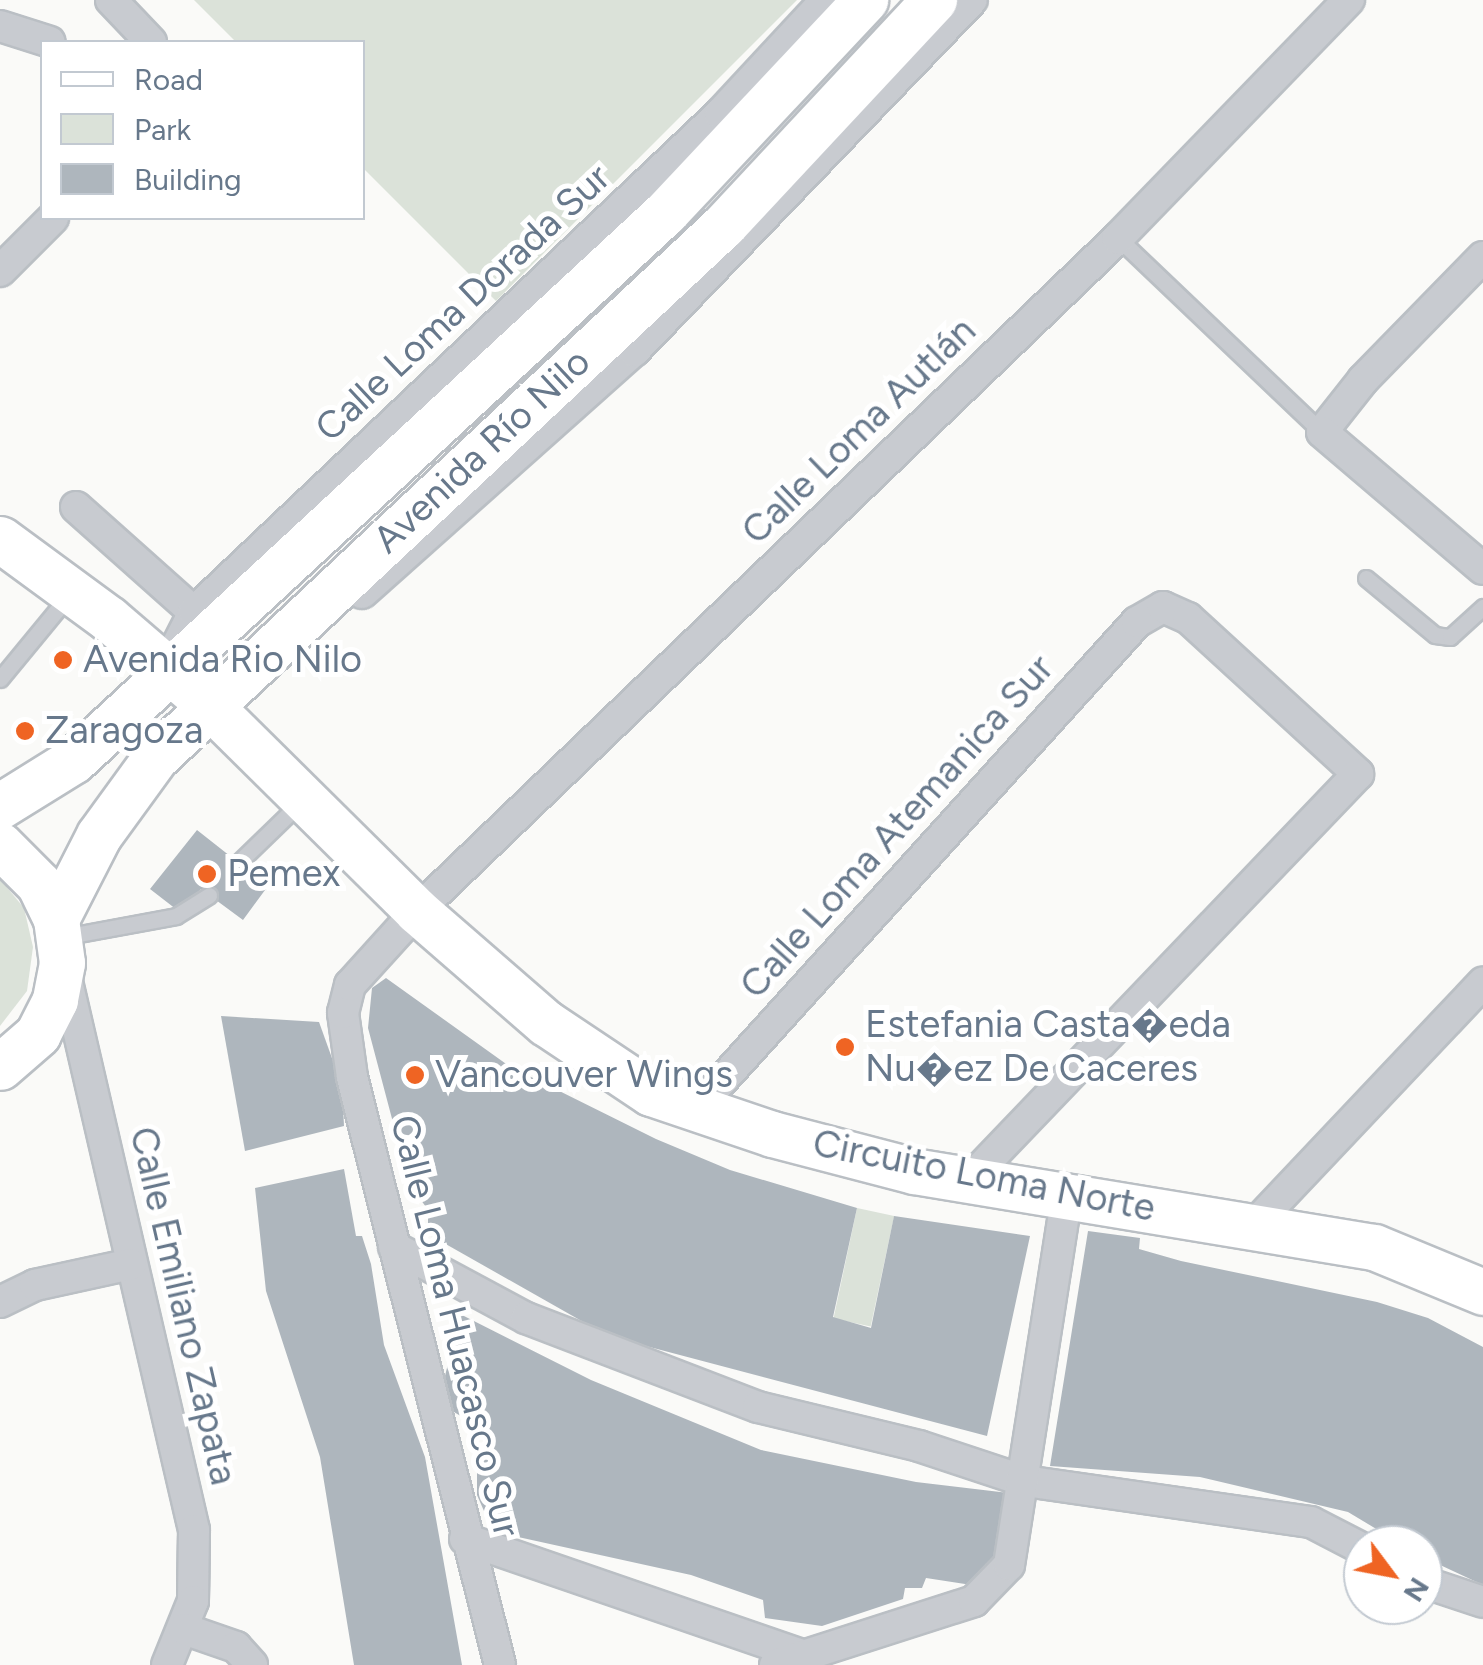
<!DOCTYPE html>
<html>
<head>
<meta charset="utf-8">
<style>
	body { margin:0 }
	#map { position:relative; width:1483px; height:1665px; overflow:hidden; background:#fafaf8; font-family:Figtree,sans-serif }
	div>[style] { position:absolute }
	.green>* { inset:0; background:#dbe2d9; transform-origin:0 0 }
	.building>* { inset:0; background:#aeb6bd }
	.roads { filter:drop-shadow(2px 0 #babfc4) drop-shadow(-2px 0 #babfc4) drop-shadow(0 2px #babfc4) drop-shadow(0 -2px #babfc4) }
	.lane>* { height:15px; margin:-7.5px; padding:0 7.5px; transform-origin:7.5px; border-radius:7.5px; background:#c8cbd0 }
	.street>* { height:30px; margin:-15px; padding:0 15px; transform-origin:15px; border-radius:15px; background:#c8cbd0 }
	.secondary>* { height:45px; margin:-22.5px; padding:0 22.5px; transform-origin:22.5px; border-radius:22.5px; background:#fff }
	.dots>* { width:28px; height:28px; translate:-50% -50%; box-sizing:border-box; border:5px solid #fff; border-radius:50% }
	span { translate:-50% -50%; white-space:nowrap; text-align:center; line-height:1.15; -webkit-text-stroke:10px #fff; paint-order:stroke }
	.street-label { font-size:38px; color:#67788b }
	.poi-label { font-size:38px; color:#67788b }
	.left { translate:0 -50%; text-align:left }
	.legend { position:absolute; left:40px; top:40px; width:325px; height:180px; box-sizing:border-box; background:#fff; border:2px solid #c2c9d1; margin:0; padding:12px 18px; list-style:none; font-size:30px; color:#67788b }
	.legend li { display:flex; align-items:center; gap:20px; height:50px }
	.legend b { width:50px; border:2px solid #c2c9d1 }
	.north { position:absolute; left:1343px; top:1525px; width:100px; height:100px; box-sizing:border-box; background:#fff; border:2px solid #c2c9d1; border-radius:50%; rotate:122deg; font-size:28px; font-weight:700; line-height:40px; text-align:center; color:#67788b }
	.north::after { content:''; display:block; margin:auto; width:35px; height:45px; background:#ef6423; clip-path:polygon(50% 0,100% 100%,50% 72%,0 100%) }
</style>
</head>
<body>
<div id="map">
	<div class="green">
		<div style="clip-path:polygon(194px 0,797px 0,496px 301px,363px 168px,362px 42px,236px 42px)"></div>
		<div style="clip-path:polygon(0 879px,24px 908px,33px 947px,27px 991px,0 1026px)"></div>
		<div style="left:857px;top:1208px;width:38px;height:113px;rotate:12deg"></div>
	</div>
	<div class="building">
		<div style="clip-path:polygon(197px 830px,268px 886px,243px 920px,201px 889px,181px 913px,150px 889px)"></div>
		<div style="clip-path:polygon(386px 978px,509px 1066px,656px 1139px,730px 1170px,857px 1208px,833px 1317px,871px 1328px,894px 1216px,1030px 1236px,987px 1436px,608px 1336px,428px 1234px,428px 1210px,409px 1183px,368px 1028px,372px 988px)"></div>
		<div style="clip-path:polygon(221px 1016px,319px 1022px,342px 1086px,344px 1126px,245px 1151px)"></div>
		<div style="clip-path:polygon(344px 1169px,356px 1236px,362px 1236px,371px 1264px,384px 1345px,425px 1457px,462px 1665px,354px 1665px,320px 1457px,266px 1291px,255px 1188px)"></div>
		<div style="clip-path:polygon(1088px 1231px,1140px 1238px,1139px 1249px,1181px 1261px,1377px 1302px,1428px 1318px,1483px 1347px,1483px 1585px,1423px 1557px,1423px 1545px,1403px 1545px,1348px 1512px,1200px 1477px,1050px 1466px)"></div>
		<div style="clip-path:polygon(460px 1314px,591px 1380px,761px 1450px,916px 1482px,1017px 1494px,1005px 1556px,978px 1586px,926px 1578px,922px 1588px,905px 1588px,903px 1599px,822px 1626px,765px 1618px,763px 1600px,691px 1575px,509px 1535px,491px 1527px,477px 1495px,477px 1463px,490px 1434px,454px 1412px,445px 1376px)"></div>
	</div>
	<div class="roads">
		<div class="lane">
			<div style="left:1118px;top:238px;width:282px;rotate:43.6deg"></div>
			<div style="left:1366px;top:578px;width:89px;rotate:39.6deg"></div>
			<div style="left:1435px;top:635px;width:15px;rotate:8deg"></div>
			<div style="left:1450px;top:637px;width:45px;rotate:-42.3deg"></div>
			<div style="left:0;top:679px;width:110px;rotate:-50.5deg"></div>
			<div style="left:238px;top:863px;width:86px;rotate:-44.1deg"></div>
			<div style="left:63px;top:937px;width:115px;rotate:-10.5deg"></div>
			<div style="left:176px;top:916px;width:39px;rotate:-32deg"></div>
		</div>
		<div class="street">
			<div style="left:111px;top:0;width:58px;rotate:46.4deg"></div>
			<div style="left:0;top:26px;width:52px;rotate:17.7deg"></div>
			<div style="left:1483px;top:257px;width:172px;rotate:134.3deg"></div>
			<div style="left:1363px;top:380px;width:66px;rotate:128.3deg"></div>
			<div style="left:1322px;top:432px;width:211px;rotate:40.4deg"></div>
			<div style="left:0;top:271px;width:75px;rotate:-45deg"></div>
			<div style="left:76px;top:507px;width:158px;rotate:41.7deg"></div>
			<div style="left:362px;top:593px;width:364px;rotate:-41.7deg"></div>
			<div style="left:634px;top:351px;width:487px;rotate:-46.1deg"></div>
			<div style="left:166px;top:667px;width:62px;rotate:-63deg"></div>
			<div style="left:194px;top:612px;width:724px;rotate:-43.43deg"></div>
			<div style="left:720px;top:114px;width:156px;rotate:-47.1deg"></div>
			<div style="left:65px;top:973px;width:572px;rotate:76.96deg"></div>
			<div style="left:194px;top:1530px;width:71px;rotate:90.8deg"></div>
			<div style="left:193px;top:1601px;width:69px;rotate:112.1deg"></div>
			<div style="left:696px;top:1109px;width:657px;rotate:-47.84deg"></div>
			<div style="left:1137px;top:622px;width:30px;rotate:-30deg"></div>
			<div style="left:1163px;top:607px;width:27px;rotate:24deg"></div>
			<div style="left:1188px;top:618px;width:231px;rotate:42.5deg"></div>
			<div style="left:1358px;top:774px;width:561px;rotate:133.77deg"></div>
			<div style="left:1253px;top:1226px;width:335px;rotate:-46.6deg"></div>
			<div style="left:394px;top:1247px;width:150px;rotate:28.3deg"></div>
			<div style="left:526px;top:1318px;width:248px;rotate:21deg"></div>
			<div style="left:758px;top:1407px;width:166px;rotate:13.6deg"></div>
			<div style="left:919px;top:1446px;width:112px;rotate:18.3deg"></div>
			<div style="left:1025px;top:1481px;width:289px;rotate:8.2deg"></div>
			<div style="left:1311px;top:1522px;width:59px;rotate:27.4deg"></div>
			<div style="left:0;top:1302px;width:39px;rotate:-26deg"></div>
			<div style="left:35px;top:1285px;width:98px;rotate:-12.3deg"></div>
			<div style="left:465px;top:1539px;width:356px;rotate:19deg"></div>
			<div style="left:1423px;top:1582px;width:63px;rotate:18.4deg"></div>
			<div style="left:184px;top:1629px;width:55px;rotate:19.1deg"></div>
			<div style="left:236px;top:1647px;width:24px;rotate:48deg"></div>
			<div style="left:500px;top:1665px;width:606px;rotate:-104.13deg"></div>
			<div style="left:352px;top:1077px;width:65px;rotate:-98deg"></div>
			<div style="left:343px;top:1013px;width:29px;rotate:-76deg"></div>
			<div style="left:350px;top:985px;width:100px;rotate:-47.8deg"></div>
			<div style="left:417px;top:911px;width:972px;rotate:-43.83deg"></div>
			<div style="left:1118px;top:238px;width:332px;rotate:-45.9deg"></div>
			<div style="left:775px;top:1665px;width:209px;rotate:-17.8deg"></div>
			<div style="left:974px;top:1601px;width:50px;rotate:-45.8deg"></div>
			<div style="left:1009px;top:1565px;width:376px;rotate:-81.1deg"></div>
		</div>
		<div class="secondary">
			<div style="left:0;top:539px;width:135px;rotate:36.3deg"></div>
			<div style="left:109px;top:619px;width:130px;rotate:40.6deg"></div>
			<div style="left:208px;top:704px;width:294px;rotate:44.7deg"></div>
			<div style="left:417px;top:911px;width:171px;rotate:41deg"></div>
			<div style="left:546px;top:1023px;width:126px;rotate:33.7deg"></div>
			<div style="left:651px;top:1093px;width:128px;rotate:18.7deg"></div>
			<div style="left:772px;top:1134px;width:147px;rotate:14.6deg"></div>
			<div style="left:914px;top:1171px;width:466px;rotate:9.4deg"></div>
			<div style="left:1374px;top:1247px;width:118px;rotate:22.4deg"></div>
			<div style="left:0;top:806px;width:87px;rotate:-31.9deg"></div>
			<div style="left:74px;top:760px;width:807px;rotate:-42.79deg"></div>
			<div style="left:666px;top:212px;width:291px;rotate:-46.8deg"></div>
			<div style="left:0;top:845px;width:55px;rotate:45deg"></div>
			<div style="left:39px;top:884px;width:39px;rotate:64deg"></div>
			<div style="left:56px;top:919px;width:44px;rotate:82.2deg"></div>
			<div style="left:62px;top:963px;width:38px;rotate:101deg"></div>
			<div style="left:55px;top:1000px;width:38px;rotate:117deg"></div>
			<div style="left:38px;top:1034px;width:50px;rotate:139deg"></div>
			<div style="left:56px;top:919px;width:94px;rotate:-62.9deg"></div>
			<div style="left:99px;top:835px;width:95px;rotate:-54deg"></div>
			<div style="left:155px;top:758px;width:780px;rotate:-43.13deg"></div>
			<div style="left:724px;top:225px;width:308px;rotate:-47deg"></div>
		</div>
	</div>
	<div class="dots">
		<div style="left:63px;top:660px;background:#ef6423"></div>
		<div style="left:25px;top:731px;background:#ef6423"></div>
		<div style="left:207px;top:874px;background:#ef6423"></div>
		<div style="left:845px;top:1047px;background:#ef6423"></div>
		<div style="left:415px;top:1075px;background:#ef6423"></div>
	</div>
	<div class="street-label">
		<span style="left:463px;top:303px;rotate:-43deg">Calle Loma Dorada Sur</span>
		<span style="left:859px;top:431px;rotate:-44deg">Calle Loma Autlán</span>
		<span style="left:482px;top:451px;rotate:-43deg">Avenida Río Nilo</span>
		<span style="left:897px;top:827px;rotate:-48deg">Calle Loma Atemanica Sur</span>
		<span style="left:984px;top:1176px;rotate:11deg">Circuito Loma Norte</span>
		<span style="left:183px;top:1306px;rotate:77deg">Calle Emiliano Zapata</span>
		<span style="left:455px;top:1326px;rotate:76deg">Calle Loma Huacasco Sur</span>
	</div>
	<div class="poi-label">
		<span class="left" style="left:83px;top:660px">Avenida Rio Nilo</span>
		<span class="left" style="left:45px;top:731px">Zaragoza</span>
		<span class="left" style="left:227px;top:874px">Pemex</span>
		<span class="left" style="left:865px;top:1047px">Estefania Casta�eda<br>Nu�ez De Caceres</span>
		<span class="left" style="left:435px;top:1075px">Vancouver Wings</span>
	</div>
	<ul class="legend">
	<li><b style="height:12px;background:#fff"></b>Road</li>
	<li><b style="height:28px;background:#dbe2d9"></b>Park</li>
	<li><b style="height:28px;background:#aeb6bd"></b>Building</li>
	</ul>
	<div class="north">N</div>
</div>
</body>
</html>
